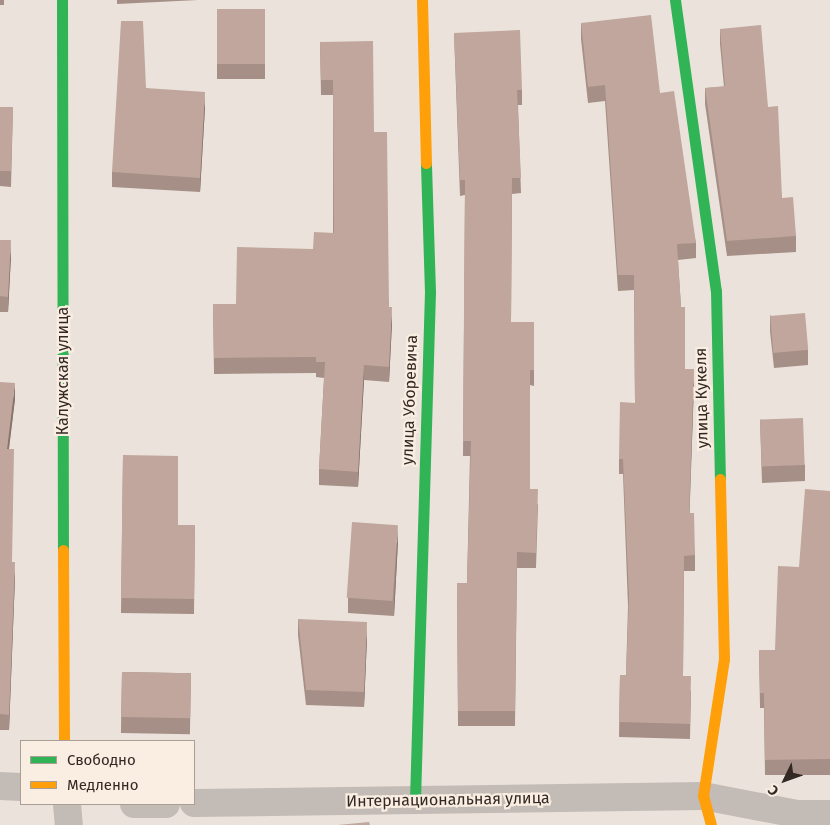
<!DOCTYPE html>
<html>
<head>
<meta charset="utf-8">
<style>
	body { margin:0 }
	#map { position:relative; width:830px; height:825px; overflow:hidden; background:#ebe3db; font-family:"Fira Sans",sans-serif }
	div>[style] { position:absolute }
	.street>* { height:28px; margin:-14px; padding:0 14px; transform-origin:14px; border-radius:14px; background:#c3bbb5 }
	.fast>* { height:11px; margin:-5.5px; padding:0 5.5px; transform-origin:5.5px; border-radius:5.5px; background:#30b455 }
	.slow>* { height:11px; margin:-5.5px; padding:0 5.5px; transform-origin:5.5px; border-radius:5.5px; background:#ff9f0a }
	.wall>* { inset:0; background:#a58f86; transform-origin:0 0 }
	.shaded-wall>* { inset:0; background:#86746d }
	.building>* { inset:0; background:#c0a69c; transform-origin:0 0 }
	span { translate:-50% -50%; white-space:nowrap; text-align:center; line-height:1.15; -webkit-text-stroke:4.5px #f9eee1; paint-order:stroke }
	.street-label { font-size:16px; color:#332824 }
	.legend { position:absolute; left:20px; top:740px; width:175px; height:65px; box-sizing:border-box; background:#f9eee1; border:1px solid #aa9f95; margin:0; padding:6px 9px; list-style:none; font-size:15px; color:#332824 }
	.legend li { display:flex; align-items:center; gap:10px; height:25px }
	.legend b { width:25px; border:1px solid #aa9f95 }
	.north { position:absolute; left:760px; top:755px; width:50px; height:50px; -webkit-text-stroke:4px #f9eee1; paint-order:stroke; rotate:228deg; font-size:14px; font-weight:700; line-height:20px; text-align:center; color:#332824 }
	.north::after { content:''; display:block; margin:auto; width:18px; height:22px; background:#332824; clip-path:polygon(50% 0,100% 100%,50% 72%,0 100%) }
</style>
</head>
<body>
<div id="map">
	<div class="street">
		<div style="left:0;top:786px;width:21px;rotate:3deg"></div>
		<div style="left:194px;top:803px;width:509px;rotate:-0.79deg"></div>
		<div style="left:703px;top:796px;width:96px;rotate:10.8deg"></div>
		<div style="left:797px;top:814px;width:33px"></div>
		<div style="left:67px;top:804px;width:21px;rotate:85deg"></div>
		<div style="left:134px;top:804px;width:32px"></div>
	</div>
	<div class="fast">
		<div style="left:62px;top:0;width:550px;rotate:89.9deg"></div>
		<div style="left:675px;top:0;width:294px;rotate:82deg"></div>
		<div style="left:716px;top:291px;width:188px;rotate:88.8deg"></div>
		<div style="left:415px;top:800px;width:508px;rotate:-88.31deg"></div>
		<div style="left:430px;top:292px;width:129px;rotate:-91.8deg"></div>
	</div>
	<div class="slow">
		<div style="left:422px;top:0;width:163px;rotate:88.6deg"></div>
		<div style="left:63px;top:550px;width:191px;rotate:89.7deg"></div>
		<div style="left:711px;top:825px;width:30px;rotate:-105deg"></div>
		<div style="left:703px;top:796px;width:139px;rotate:-81.3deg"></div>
		<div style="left:724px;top:659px;width:180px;rotate:-91.3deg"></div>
	</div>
	<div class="wall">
		<div style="left:0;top:0;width:4px;height:5px"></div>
		<div style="clip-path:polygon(117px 0,198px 0,117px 4px)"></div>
		<div style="left:217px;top:9px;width:48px;height:70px"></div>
		<div style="clip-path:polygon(581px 23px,660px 93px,696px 243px,696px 258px,678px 260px,685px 369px,694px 384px,689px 513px,695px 555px,695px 571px,684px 571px,683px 676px,691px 692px,690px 739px,619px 737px,620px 675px,626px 675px,628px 606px,623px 474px,619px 474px,619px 459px,635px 403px,634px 290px,618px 291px,605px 101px,588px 103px,581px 39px)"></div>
		<div style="clip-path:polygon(720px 29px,768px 107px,782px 198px,796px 236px,796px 252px,727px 256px,705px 104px,705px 88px,724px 87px,720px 44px)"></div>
		<div style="clip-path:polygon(454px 33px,522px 90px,522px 105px,518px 105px,521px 193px,512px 194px,511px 322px,534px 322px,534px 386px,530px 385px,530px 489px,538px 505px,536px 568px,517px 568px,515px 726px,458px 726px,457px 583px,467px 583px,470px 456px,463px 456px,465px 195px,460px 196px)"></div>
		<div style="clip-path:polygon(320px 42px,374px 132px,389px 307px,392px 323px,389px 382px,364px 380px,358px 487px,319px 485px,319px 469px,324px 378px,316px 377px,316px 373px,214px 374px,213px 304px,236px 304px,313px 249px,333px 233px,333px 95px,321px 95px)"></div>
		<div style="clip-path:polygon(146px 88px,205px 107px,200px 192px,112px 187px,112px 172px)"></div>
		<div style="clip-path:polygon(0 107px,13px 107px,11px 187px,0 186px)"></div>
		<div style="clip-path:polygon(0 240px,11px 256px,8px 312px,0 312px)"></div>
		<div style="clip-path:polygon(770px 315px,808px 350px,808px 365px,774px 368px,770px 331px)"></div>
		<div style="clip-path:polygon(0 382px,15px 399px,9px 449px,12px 562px,15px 577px,9px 730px,0 730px)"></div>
		<div style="clip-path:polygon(760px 420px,805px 465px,805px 481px,762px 483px)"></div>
		<div style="clip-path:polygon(123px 455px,178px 525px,195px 525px,194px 614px,121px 613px)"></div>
		<div style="clip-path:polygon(830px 491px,830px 775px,765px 775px,764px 708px,760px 708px,759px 650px,775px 650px,799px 567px)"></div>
		<div style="clip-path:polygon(398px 541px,394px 616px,348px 613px,348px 598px)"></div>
		<div style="clip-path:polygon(298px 619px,367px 638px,364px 707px,306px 705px,298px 635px)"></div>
		<div style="left:122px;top:672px;width:69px;height:61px;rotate:1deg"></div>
	</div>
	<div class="shaded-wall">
		<div style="clip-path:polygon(205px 92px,205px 107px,200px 192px,200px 178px)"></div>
		<div style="clip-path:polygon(11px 240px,11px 256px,8px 312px,8px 297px)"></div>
		<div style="clip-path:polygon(392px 307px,392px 323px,389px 382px,389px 367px)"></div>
		<div style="clip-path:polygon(364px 365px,364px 380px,358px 487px,358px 472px)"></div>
		<div style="clip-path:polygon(694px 369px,694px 384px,689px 529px,689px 513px)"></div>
		<div style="clip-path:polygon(15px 383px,15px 399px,7px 464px,7px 449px)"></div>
		<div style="clip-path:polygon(398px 525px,398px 541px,394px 616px,394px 601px)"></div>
		<div style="clip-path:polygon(15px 562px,15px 577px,9px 730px,9px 715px)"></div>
		<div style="clip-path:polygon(367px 622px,367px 638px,364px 707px,364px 692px)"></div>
	</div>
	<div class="building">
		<div style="left:217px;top:9px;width:48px;height:55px"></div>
		<div style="clip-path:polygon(651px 15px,660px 93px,674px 91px,696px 243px,677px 244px,681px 307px,685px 307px,685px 369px,694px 369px,689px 513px,694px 513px,695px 555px,684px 556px,683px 676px,691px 676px,690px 724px,619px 722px,620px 675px,626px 675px,629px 597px,623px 459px,619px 459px,620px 402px,635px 403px,634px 275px,618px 275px,605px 85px,588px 87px,581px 23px)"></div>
		<div style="clip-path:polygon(121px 21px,143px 21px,146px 88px,205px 92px,200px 178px,112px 172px)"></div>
		<div style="clip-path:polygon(761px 25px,768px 107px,778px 106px,782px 198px,793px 197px,796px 236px,727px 241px,705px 88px,725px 86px,720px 29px)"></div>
		<div style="clip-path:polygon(520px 30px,522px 90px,517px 90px,521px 178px,512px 178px,511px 322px,534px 322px,534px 370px,530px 370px,530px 489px,538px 489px,536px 553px,517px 552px,515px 711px,458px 711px,457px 583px,467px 583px,471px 441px,463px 441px,465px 180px,460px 180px,454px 33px)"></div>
		<div style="clip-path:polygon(373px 41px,374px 132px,387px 132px,389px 307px,392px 307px,389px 367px,364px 365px,358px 472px,319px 469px,325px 362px,316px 362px,316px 357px,214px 358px,213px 304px,236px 304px,237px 247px,313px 249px,314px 232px,334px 233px,333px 80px,321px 80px,320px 42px)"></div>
		<div style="clip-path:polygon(0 107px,13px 107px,11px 171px,0 171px)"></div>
		<div style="clip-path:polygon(0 240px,11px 240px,8px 297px,0 296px)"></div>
		<div style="left:805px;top:313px;width:37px;height:35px;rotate:85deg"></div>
		<div style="clip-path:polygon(0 382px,15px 383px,7px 449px,14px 449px,12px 562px,15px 562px,9px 715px,0 714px)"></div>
		<div style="left:803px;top:418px;width:47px;height:43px;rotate:88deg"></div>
		<div style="clip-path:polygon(123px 455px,178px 456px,178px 525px,195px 525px,194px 599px,121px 598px)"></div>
		<div style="clip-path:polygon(805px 489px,830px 491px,830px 759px,765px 760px,764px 693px,760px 693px,759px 650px,775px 650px,778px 566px,799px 567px)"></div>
		<div style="left:352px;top:522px;width:46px;height:76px;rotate:4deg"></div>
		<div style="clip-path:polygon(298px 619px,367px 622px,364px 692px,306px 690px)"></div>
		<div style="left:122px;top:672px;width:69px;height:45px;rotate:1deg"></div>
		<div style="clip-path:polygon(369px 822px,370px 825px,338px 825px)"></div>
	</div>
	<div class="street-label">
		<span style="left:63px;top:371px;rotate:-90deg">Калужская улица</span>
		<span style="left:702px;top:398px;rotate:-91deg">улица Кукеля</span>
		<span style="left:410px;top:400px;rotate:-88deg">улица Уборевича</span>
		<span style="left:448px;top:800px;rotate:-1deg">Интернациональная улица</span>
	</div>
	<ul class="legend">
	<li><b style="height:6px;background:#30b455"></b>Свободно</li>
	<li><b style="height:6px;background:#ff9f0a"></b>Медленно</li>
	</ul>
	<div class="north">С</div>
</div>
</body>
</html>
